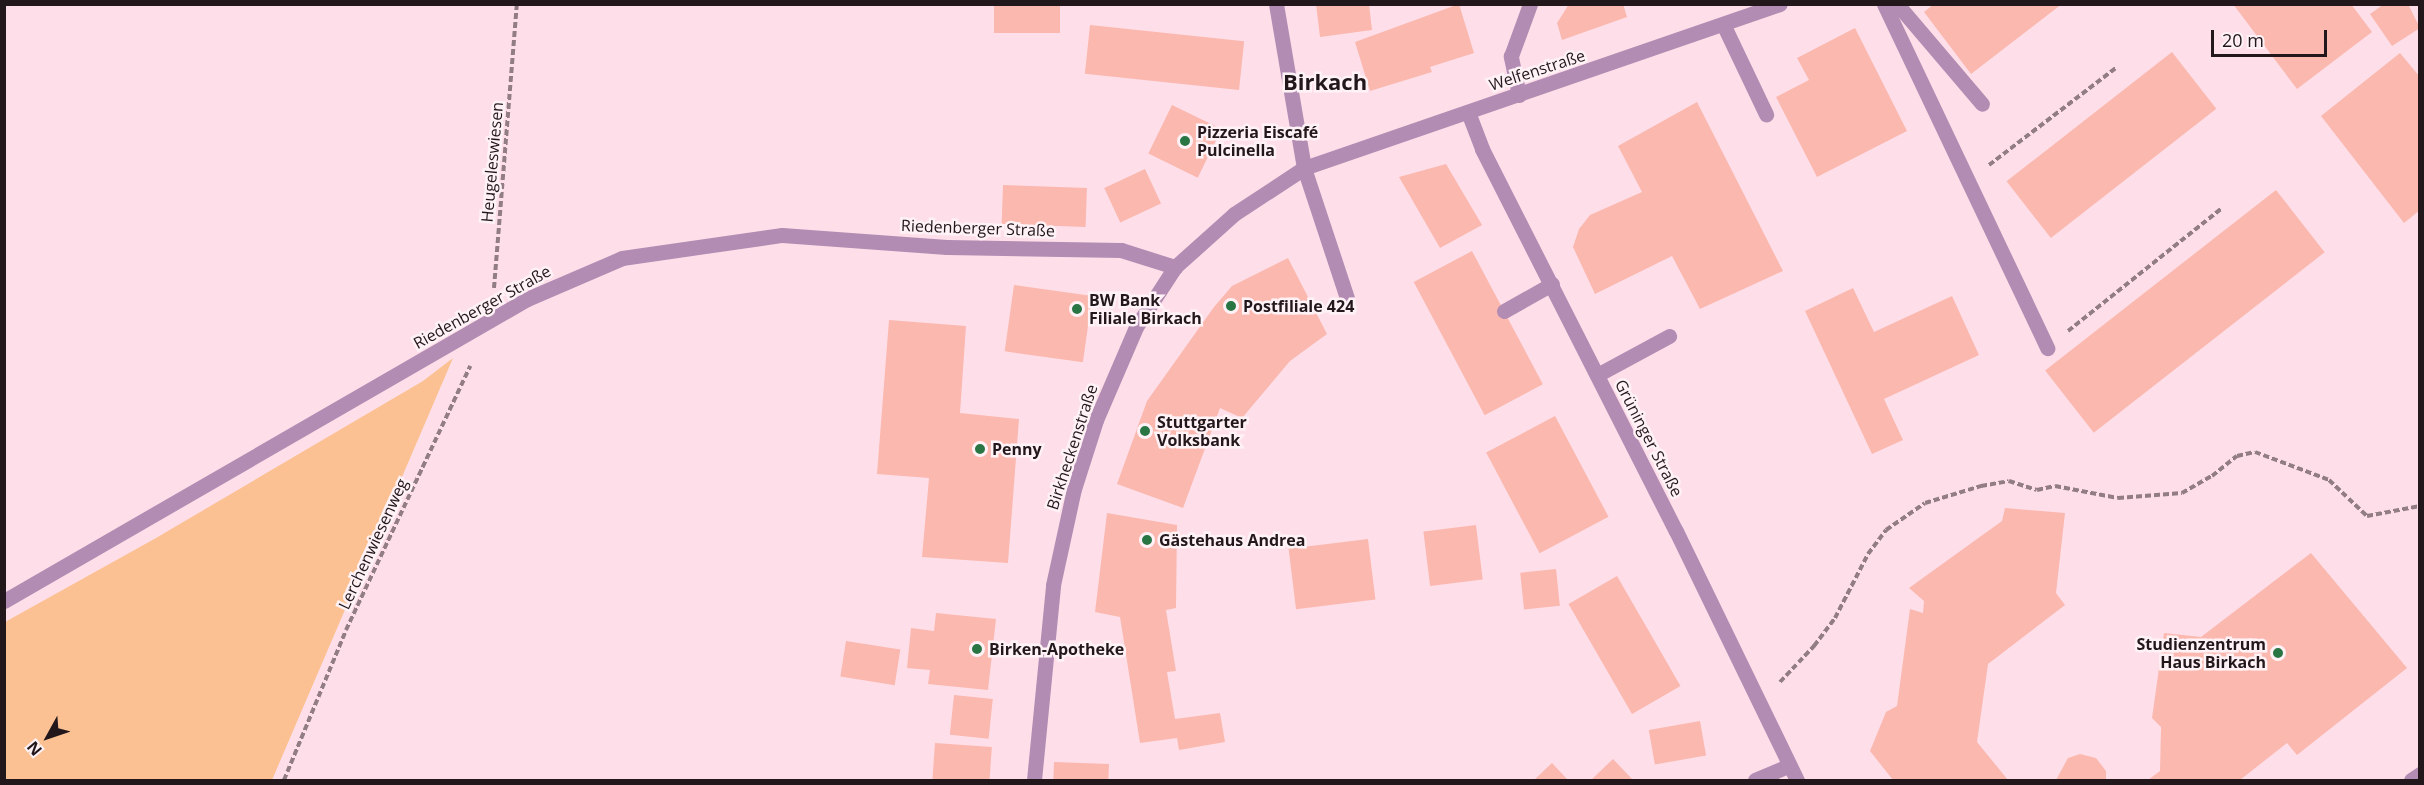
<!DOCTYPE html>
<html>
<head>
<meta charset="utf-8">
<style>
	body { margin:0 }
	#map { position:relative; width:2424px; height:785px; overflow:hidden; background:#fedfe9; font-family:"Open Sans",sans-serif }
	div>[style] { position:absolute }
	.green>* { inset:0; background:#fcc192 }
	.building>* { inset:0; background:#fbb8af; transform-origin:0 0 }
	.path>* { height:4px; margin-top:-2px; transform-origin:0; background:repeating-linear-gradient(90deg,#927d84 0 6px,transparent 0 9px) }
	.service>* { height:15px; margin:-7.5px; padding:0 7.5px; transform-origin:7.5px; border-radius:7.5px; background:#b38cb3 }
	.minor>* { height:15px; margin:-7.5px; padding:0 7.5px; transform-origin:7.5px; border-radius:7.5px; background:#b38cb3 }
	.tertiary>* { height:15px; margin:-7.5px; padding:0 7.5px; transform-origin:7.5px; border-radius:7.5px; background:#b38cb3 }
	.dots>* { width:16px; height:16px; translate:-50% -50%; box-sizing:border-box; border:3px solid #fff2f6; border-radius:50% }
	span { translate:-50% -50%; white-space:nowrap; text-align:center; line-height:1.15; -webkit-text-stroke:5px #fff2f6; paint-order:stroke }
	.street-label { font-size:16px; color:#22171b }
	.poi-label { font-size:16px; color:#22171b; font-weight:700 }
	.left { translate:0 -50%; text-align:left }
	.right { translate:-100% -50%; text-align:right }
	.district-label { font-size:22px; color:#22171b; font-weight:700 }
	.frame { position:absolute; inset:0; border:6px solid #22171b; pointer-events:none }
	.north { position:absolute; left:18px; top:707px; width:60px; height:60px; -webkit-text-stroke:4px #fff2f6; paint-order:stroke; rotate:230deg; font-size:16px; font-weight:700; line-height:24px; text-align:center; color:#22171b }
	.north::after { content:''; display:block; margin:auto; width:21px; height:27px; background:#22171b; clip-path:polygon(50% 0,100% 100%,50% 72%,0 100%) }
	.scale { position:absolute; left:2211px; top:30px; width:116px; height:27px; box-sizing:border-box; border:3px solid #22171b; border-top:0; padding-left:8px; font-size:18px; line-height:21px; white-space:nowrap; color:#22171b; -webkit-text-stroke:4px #fff2f6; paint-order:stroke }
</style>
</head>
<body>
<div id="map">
	<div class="green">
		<div style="clip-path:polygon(453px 358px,272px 780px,5px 780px,5px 622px,156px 538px,423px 381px)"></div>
	</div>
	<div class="building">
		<div style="left:994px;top:4px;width:66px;height:29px"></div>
		<div style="clip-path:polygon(1316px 4px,1369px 4px,1372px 30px,1320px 37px)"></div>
		<div style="clip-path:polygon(1459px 4px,1474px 53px,1430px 67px,1432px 72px,1370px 91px,1355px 42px)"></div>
		<div style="clip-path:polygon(1569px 4px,1623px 4px,1627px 17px,1562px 40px,1557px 23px)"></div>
		<div style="clip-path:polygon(1934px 4px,2062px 4px,1971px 74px,1924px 12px)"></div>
		<div style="clip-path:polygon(2233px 4px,2351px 4px,2372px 32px,2297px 89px)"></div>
		<div style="clip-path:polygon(2384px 4px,2408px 4px,2420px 28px,2392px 46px,2370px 14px)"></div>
		<div style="left:1090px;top:25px;width:155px;height:49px;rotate:6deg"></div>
		<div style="clip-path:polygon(1855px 28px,1907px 131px,1817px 177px,1776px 97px,1809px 80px,1797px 58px)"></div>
		<div style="left:2172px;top:52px;width:72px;height:210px;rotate:52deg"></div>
		<div style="clip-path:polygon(2400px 53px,2420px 77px,2420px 210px,2404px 223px,2321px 116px)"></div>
		<div style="clip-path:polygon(1697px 102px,1783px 271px,1700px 309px,1672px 256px,1595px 294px,1573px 247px,1579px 229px,1590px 215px,1642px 192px,1618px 146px)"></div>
		<div style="left:1172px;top:105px;width:55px;height:54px;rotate:26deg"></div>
		<div style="clip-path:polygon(1446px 164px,1482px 225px,1440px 248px,1399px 177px)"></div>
		<div style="left:1145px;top:169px;width:38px;height:45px;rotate:65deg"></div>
		<div style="left:1003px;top:185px;width:84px;height:39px;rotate:2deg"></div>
		<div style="left:2276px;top:190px;width:79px;height:293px;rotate:52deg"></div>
		<div style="left:1472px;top:251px;width:151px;height:66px;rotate:62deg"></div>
		<div style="clip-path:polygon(1288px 258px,1327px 334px,1290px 361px,1242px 418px,1220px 408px,1183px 508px,1117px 484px,1147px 401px,1214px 307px,1232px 286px)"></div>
		<div style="left:1014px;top:285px;width:79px;height:67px;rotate:8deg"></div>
		<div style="clip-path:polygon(1853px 288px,1874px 332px,1952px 296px,1979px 355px,1884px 399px,1903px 440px,1872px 454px,1805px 311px)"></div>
		<div style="clip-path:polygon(889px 320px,966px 326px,960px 413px,1019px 419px,1008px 563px,922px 557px,929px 478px,877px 474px)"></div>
		<div style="left:1555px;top:416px;width:114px;height:78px;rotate:62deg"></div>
		<div style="clip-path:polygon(2005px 508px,2065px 513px,2056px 593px,2065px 605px,1988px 664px,1977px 742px,2008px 780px,1893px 780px,1870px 751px,1886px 712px,1897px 706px,1910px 609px,1923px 613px,1924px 601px,1909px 588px,2002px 521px)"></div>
		<div style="clip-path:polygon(1107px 513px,1177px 525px,1176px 608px,1166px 610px,1176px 671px,1167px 672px,1175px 719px,1220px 713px,1225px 742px,1179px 750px,1177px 738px,1140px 743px,1120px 617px,1095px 612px)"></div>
		<div style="left:1476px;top:525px;width:55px;height:53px;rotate:83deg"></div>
		<div style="left:1368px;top:539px;width:61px;height:80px;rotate:83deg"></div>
		<div style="clip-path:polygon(2311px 553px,2407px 668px,2297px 755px,2287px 743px,2240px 780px,2148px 780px,2160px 771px,2161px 727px,2152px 718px,2164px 633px,2201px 637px)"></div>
		<div style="left:1556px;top:569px;width:37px;height:36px;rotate:84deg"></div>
		<div style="left:1617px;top:576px;width:127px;height:56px;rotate:60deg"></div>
		<div style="clip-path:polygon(936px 613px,996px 619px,988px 690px,928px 684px,930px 670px,907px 668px,911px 628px,934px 631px)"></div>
		<div style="left:846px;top:641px;width:55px;height:36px;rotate:9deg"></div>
		<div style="left:954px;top:695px;width:39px;height:40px;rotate:6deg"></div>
		<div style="left:1700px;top:721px;width:35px;height:52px;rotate:80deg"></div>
		<div style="left:935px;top:743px;width:57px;height:37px;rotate:4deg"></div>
		<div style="clip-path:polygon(2080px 754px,2096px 758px,2106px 771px,2106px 780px,2056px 780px,2068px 758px)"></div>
		<div style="clip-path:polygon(1613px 759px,1633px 780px,1591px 780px)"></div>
		<div style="left:1054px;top:762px;width:55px;height:18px;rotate:2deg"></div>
		<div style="clip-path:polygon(1552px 763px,1568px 780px,1534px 780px)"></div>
	</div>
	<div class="path">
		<div style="left:1989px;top:165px;width:161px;rotate:-37.4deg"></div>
		<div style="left:494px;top:288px;width:285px;rotate:-85.4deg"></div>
		<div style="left:2068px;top:331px;width:197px;rotate:-38.6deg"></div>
		<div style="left:1780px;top:682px;width:50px;rotate:-46.6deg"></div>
		<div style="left:1814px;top:646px;width:35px;rotate:-53deg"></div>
		<div style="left:1835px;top:618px;width:72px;rotate:-62.7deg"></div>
		<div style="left:1868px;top:554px;width:30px;rotate:-53deg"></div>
		<div style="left:1886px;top:530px;width:47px;rotate:-34.7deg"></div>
		<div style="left:1925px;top:503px;width:59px;rotate:-16.9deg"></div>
		<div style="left:1981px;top:486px;width:28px;rotate:-10deg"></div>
		<div style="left:2009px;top:481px;width:29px;rotate:18deg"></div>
		<div style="left:2037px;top:490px;width:18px;rotate:-13deg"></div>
		<div style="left:2055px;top:486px;width:64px;rotate:10.8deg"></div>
		<div style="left:2118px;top:498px;width:64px;rotate:-4.5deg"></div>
		<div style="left:2182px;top:493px;width:34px;rotate:-30deg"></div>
		<div style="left:2212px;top:476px;width:32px;rotate:-39deg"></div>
		<div style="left:2237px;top:456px;width:18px;rotate:-13deg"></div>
		<div style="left:2255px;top:452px;width:79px;rotate:20.7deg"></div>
		<div style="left:2329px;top:480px;width:52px;rotate:43.5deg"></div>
		<div style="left:2367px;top:516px;width:54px;rotate:-10.7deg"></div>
		<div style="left:284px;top:780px;width:162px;rotate:-67.5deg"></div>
		<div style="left:346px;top:630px;width:292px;rotate:-64.8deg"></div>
	</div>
	<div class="service">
		<div style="left:1884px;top:4px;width:381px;rotate:64.6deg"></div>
		<div style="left:1897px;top:4px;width:131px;rotate:49.6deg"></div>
		<div style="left:1724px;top:26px;width:98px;rotate:64.5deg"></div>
		<div style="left:1304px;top:168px;width:137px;rotate:71.7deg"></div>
		<div style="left:1504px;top:311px;width:55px;rotate:-29.4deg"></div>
		<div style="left:1597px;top:375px;width:82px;rotate:-28.4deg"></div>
	</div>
	<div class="minor">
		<div style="left:1276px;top:4px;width:166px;rotate:80.3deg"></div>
		<div style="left:1519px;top:95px;width:40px;rotate:-102deg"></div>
		<div style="left:1511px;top:56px;width:55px;rotate:-69.9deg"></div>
		<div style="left:1468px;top:112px;width:40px;rotate:69deg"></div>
		<div style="left:1482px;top:149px;width:428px;rotate:63.1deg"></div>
		<div style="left:1676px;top:531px;width:277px;rotate:64.1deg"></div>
		<div style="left:4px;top:601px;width:604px;rotate:-30deg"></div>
		<div style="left:527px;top:299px;width:103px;rotate:-23.3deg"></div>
		<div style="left:622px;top:258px;width:162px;rotate:-8.2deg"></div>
		<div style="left:782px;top:235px;width:165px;rotate:4.2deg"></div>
		<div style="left:947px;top:247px;width:174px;rotate:1deg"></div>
		<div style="left:1121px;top:250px;width:57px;rotate:17.5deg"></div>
		<div style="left:1755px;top:780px;width:36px;rotate:-23deg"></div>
		<div style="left:2411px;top:780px;width:11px;rotate:-34deg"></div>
	</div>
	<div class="tertiary">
		<div style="left:1034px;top:780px;width:196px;rotate:-84.4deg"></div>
		<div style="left:1053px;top:585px;width:98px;rotate:-77.7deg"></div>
		<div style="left:1074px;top:489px;width:72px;rotate:-72.3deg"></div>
		<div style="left:1096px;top:420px;width:101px;rotate:-66.7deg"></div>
		<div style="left:1136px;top:327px;width:72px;rotate:-57deg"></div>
		<div style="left:1175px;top:267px;width:79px;rotate:-41.9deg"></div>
		<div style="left:1234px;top:214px;width:84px;rotate:-33.3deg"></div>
		<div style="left:1304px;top:168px;width:503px;rotate:-19.01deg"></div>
	</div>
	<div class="dots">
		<div style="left:1185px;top:141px;background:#2a7544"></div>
		<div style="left:1231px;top:306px;background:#2a7544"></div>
		<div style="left:1077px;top:309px;background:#2a7544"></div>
		<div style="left:1145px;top:431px;background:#2a7544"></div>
		<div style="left:980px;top:449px;background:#2a7544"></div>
		<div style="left:1147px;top:540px;background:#2a7544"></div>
		<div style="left:977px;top:649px;background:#2a7544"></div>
		<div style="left:2278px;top:653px;background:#2a7544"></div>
	</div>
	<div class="street-label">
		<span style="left:1537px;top:70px;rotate:-18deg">Welfenstraße</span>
		<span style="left:492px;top:162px;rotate:-85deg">Heugeleswiesen</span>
		<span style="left:978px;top:228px;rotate:2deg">Riedenberger Straße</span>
		<span style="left:482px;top:307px;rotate:-29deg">Riedenberger Straße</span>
		<span style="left:1649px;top:438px;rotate:63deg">Grüninger Straße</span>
		<span style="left:1072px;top:447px;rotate:-72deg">Birkheckenstraße</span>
		<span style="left:373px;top:544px;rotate:-65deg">Lerchenwiesenweg</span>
	</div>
	<div class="poi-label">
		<span class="left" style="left:1197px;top:141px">Pizzeria Eiscafé<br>Pulcinella</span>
		<span class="left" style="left:1089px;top:309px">BW Bank<br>Filiale Birkach</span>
		<span class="left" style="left:1243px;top:306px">Postfiliale 424</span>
		<span class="left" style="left:1157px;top:431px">Stuttgarter<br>Volksbank</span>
		<span class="left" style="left:992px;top:449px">Penny</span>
		<span class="left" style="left:1159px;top:540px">Gästehaus Andrea</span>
		<span class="right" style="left:2266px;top:653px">Studienzentrum<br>Haus Birkach</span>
		<span class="left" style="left:989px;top:649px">Birken-Apotheke</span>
	</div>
	<div class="district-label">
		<span style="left:1325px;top:82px">Birkach</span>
	</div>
	<div class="frame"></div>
	<div class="north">N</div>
	<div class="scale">20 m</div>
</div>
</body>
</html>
